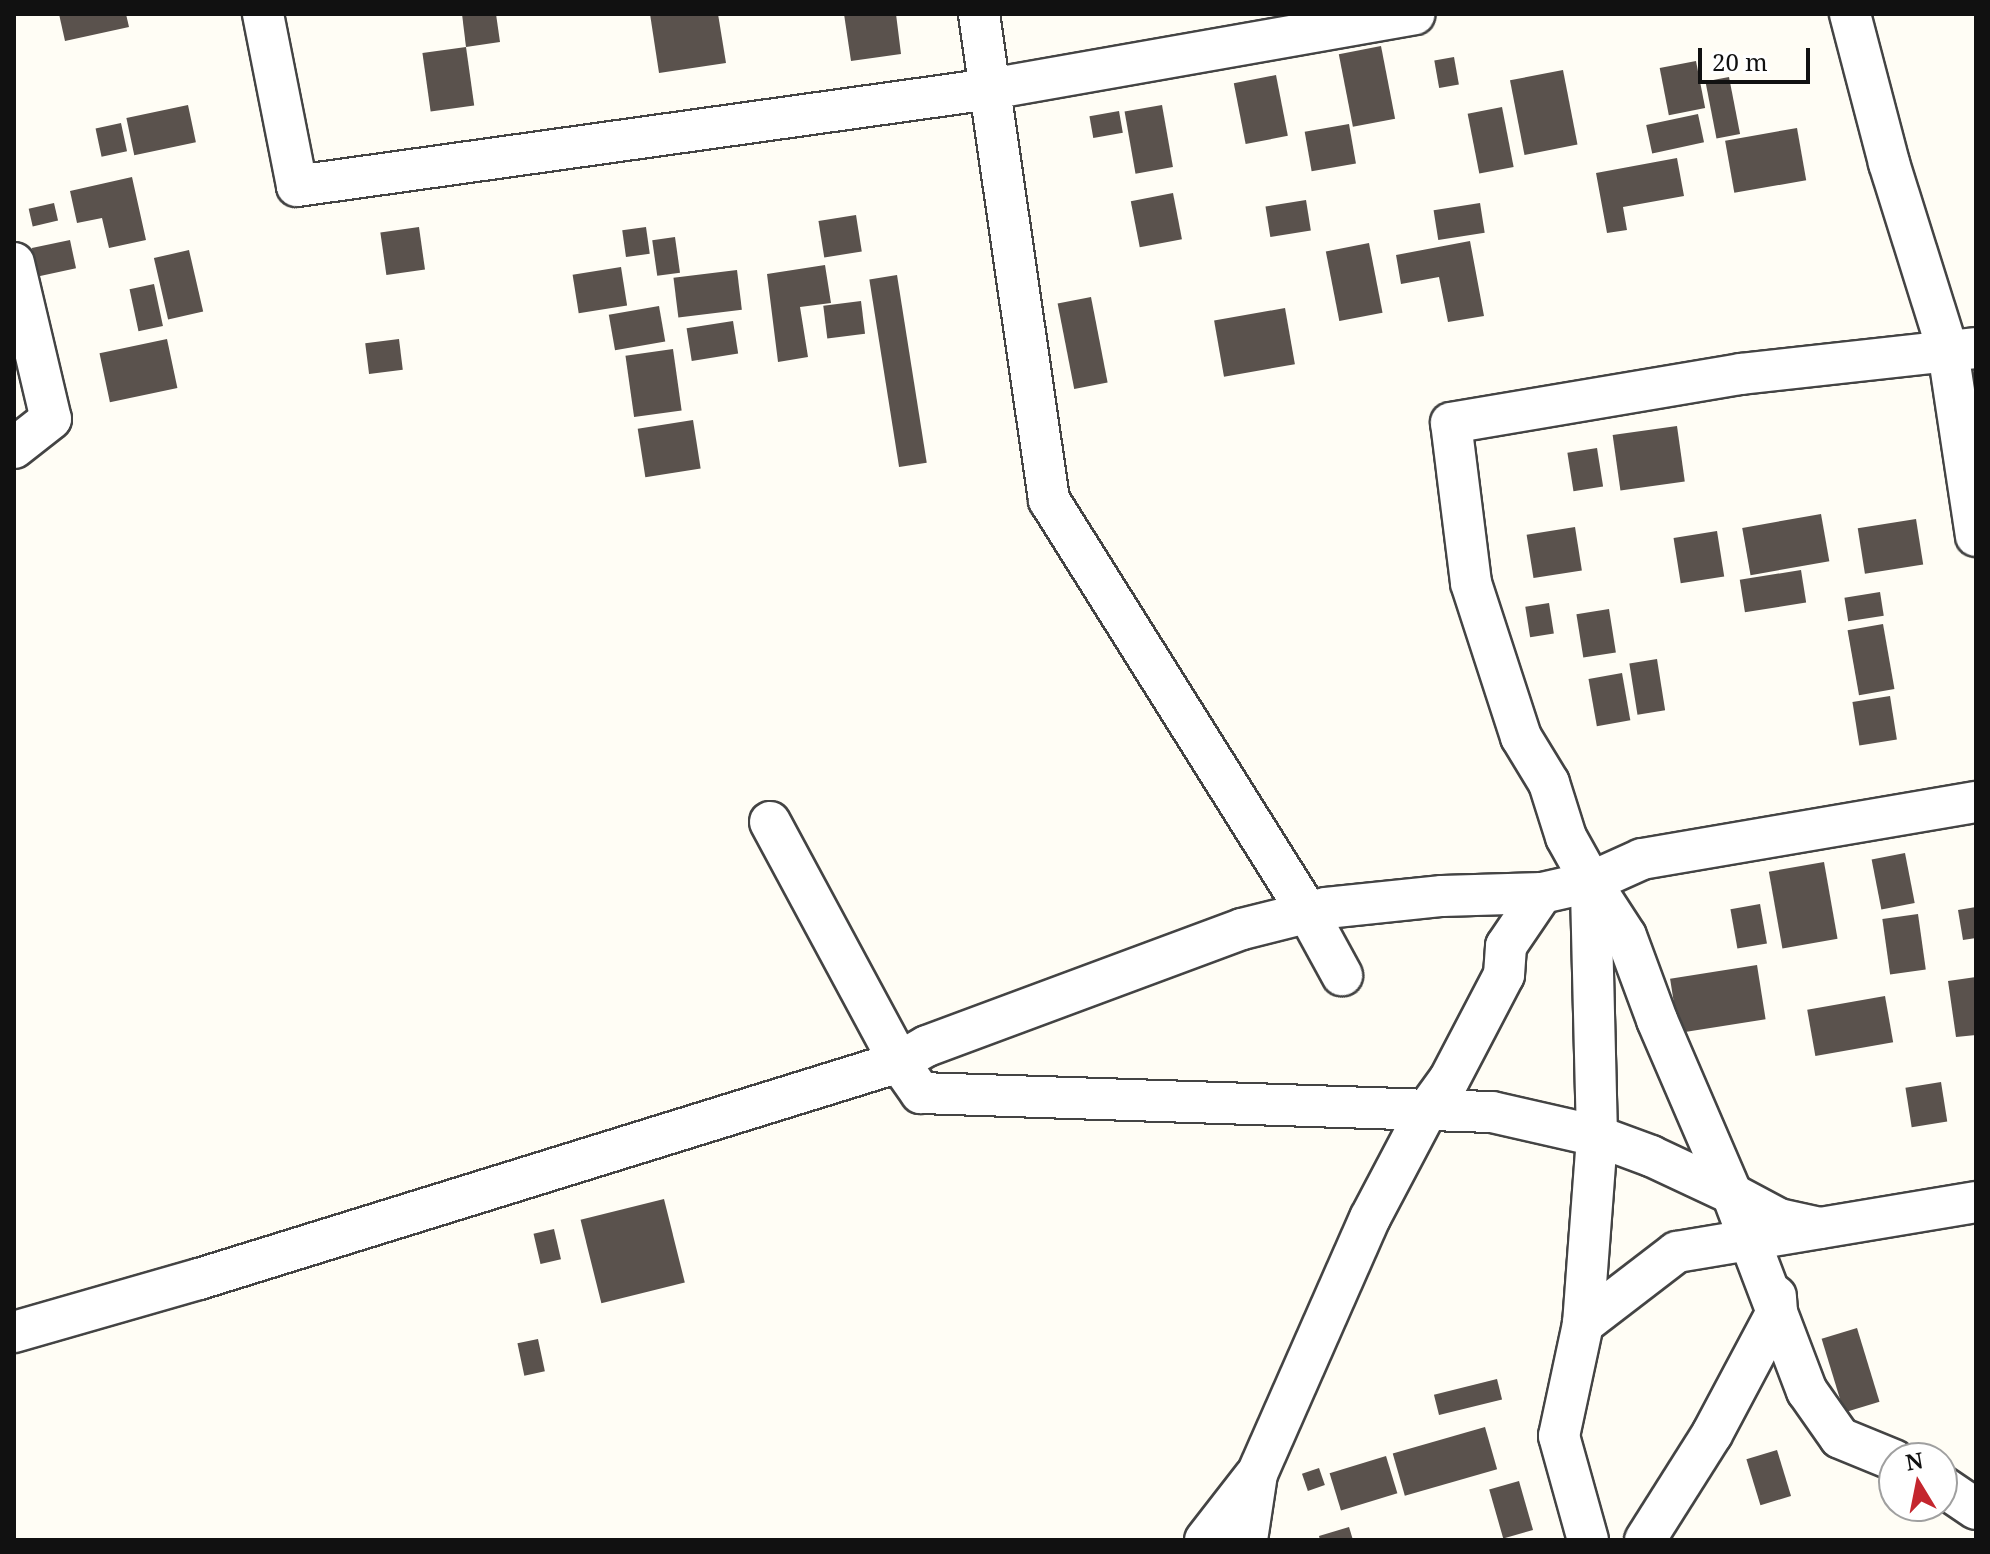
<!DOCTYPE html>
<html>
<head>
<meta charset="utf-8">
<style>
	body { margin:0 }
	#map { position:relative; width:1990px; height:1554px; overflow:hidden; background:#fffdf5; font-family:"Noto Serif",serif }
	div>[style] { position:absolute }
	.building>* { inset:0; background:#5a524d; transform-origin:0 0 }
	.roads { filter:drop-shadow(2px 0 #444) drop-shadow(-2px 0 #444) drop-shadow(0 2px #444) drop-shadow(0 -2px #444) }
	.minor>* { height:40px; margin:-20px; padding:0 20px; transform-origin:20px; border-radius:20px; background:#fff }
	span { translate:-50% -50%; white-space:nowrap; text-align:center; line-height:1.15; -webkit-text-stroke:8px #fff; paint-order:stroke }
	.frame { position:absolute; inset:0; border:16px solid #111; pointer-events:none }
	.north { position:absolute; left:1878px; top:1442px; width:80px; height:80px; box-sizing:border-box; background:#fff; border:2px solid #a0a0a0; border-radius:50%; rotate:350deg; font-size:22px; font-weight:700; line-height:32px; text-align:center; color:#111 }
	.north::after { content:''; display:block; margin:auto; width:28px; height:36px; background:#c4262e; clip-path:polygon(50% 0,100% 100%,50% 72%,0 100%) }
	.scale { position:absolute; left:1698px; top:48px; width:112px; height:36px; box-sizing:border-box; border:4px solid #111; border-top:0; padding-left:10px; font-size:24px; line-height:28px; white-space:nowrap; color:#111; -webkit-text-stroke:6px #fff; paint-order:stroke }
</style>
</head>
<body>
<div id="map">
	<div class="building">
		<div style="clip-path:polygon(59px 14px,126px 14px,129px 27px,65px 41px)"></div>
		<div style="clip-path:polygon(462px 14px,496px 14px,500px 42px,466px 47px)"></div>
		<div style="clip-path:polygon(650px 14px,718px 14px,726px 63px,659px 73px)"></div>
		<div style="clip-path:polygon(844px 14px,896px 14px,901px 54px,851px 61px)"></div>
		<div style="left:1381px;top:46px;width:74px;height:43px;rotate:79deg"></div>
		<div style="left:466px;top:47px;width:59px;height:44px;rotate:82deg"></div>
		<div style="left:1454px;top:57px;width:28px;height:20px;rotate:80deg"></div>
		<div style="left:1696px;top:61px;width:48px;height:37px;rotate:79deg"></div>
		<div style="left:1563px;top:70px;width:76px;height:54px;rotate:79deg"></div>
		<div style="left:1276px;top:75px;width:62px;height:43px;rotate:79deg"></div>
		<div style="left:1729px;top:77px;width:58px;height:24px;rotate:79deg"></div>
		<div style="left:188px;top:105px;width:38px;height:63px;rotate:78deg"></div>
		<div style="left:1162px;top:105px;width:63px;height:38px;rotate:80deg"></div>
		<div style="left:1502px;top:107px;width:61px;height:35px;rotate:79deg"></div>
		<div style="left:1119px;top:111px;width:22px;height:30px;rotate:80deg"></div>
		<div style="left:1698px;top:114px;width:29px;height:53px;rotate:78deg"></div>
		<div style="left:121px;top:123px;width:29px;height:26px;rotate:78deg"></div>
		<div style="left:1349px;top:124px;width:40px;height:45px;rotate:80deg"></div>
		<div style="left:1797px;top:128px;width:53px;height:73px;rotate:80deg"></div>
		<div style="clip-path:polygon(1677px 158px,1684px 196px,1623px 207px,1627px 230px,1607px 233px,1596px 173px)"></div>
		<div style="clip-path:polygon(132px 177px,146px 240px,109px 248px,102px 218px,77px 223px,70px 191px)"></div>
		<div style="left:1173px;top:193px;width:47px;height:43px;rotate:79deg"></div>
		<div style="left:1306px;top:200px;width:31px;height:41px;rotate:81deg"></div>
		<div style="left:54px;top:203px;width:18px;height:26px;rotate:77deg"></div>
		<div style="left:1480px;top:203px;width:30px;height:47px;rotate:81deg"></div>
		<div style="left:856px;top:215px;width:37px;height:38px;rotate:81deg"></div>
		<div style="left:419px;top:227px;width:43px;height:39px;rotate:82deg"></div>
		<div style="left:646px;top:227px;width:27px;height:24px;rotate:82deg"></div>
		<div style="left:675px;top:237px;width:36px;height:23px;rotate:82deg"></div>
		<div style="left:70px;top:240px;width:29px;height:39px;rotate:78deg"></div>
		<div style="clip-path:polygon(1470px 241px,1484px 316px,1448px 322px,1439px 277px,1401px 284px,1396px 255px)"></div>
		<div style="left:1369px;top:243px;width:71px;height:44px;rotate:79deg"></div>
		<div style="left:189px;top:250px;width:63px;height:36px;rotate:77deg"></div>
		<div style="clip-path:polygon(825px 265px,831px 303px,800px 307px,808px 357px,778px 362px,767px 274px)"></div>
		<div style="left:621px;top:267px;width:39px;height:49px;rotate:81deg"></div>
		<div style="left:737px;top:270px;width:40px;height:64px;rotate:83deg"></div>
		<div style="left:897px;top:275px;width:190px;height:28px;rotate:81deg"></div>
		<div style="left:154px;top:284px;width:43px;height:25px;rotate:78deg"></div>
		<div style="left:1091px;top:297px;width:87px;height:34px;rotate:79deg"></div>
		<div style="left:861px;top:301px;width:33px;height:38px;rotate:83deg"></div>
		<div style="left:659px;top:306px;width:36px;height:51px;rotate:80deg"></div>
		<div style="left:1285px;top:308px;width:57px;height:72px;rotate:80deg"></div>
		<div style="left:733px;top:321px;width:33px;height:47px;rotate:81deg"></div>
		<div style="left:167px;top:339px;width:50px;height:69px;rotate:78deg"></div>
		<div style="left:399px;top:339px;width:31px;height:34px;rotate:83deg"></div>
		<div style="left:673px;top:349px;width:62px;height:48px;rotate:82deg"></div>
		<div style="left:693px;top:420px;width:49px;height:56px;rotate:81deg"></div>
		<div style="left:1677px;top:426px;width:56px;height:65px;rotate:82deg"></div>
		<div style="left:1597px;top:448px;width:39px;height:30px;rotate:81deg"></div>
		<div style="left:1821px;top:514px;width:48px;height:80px;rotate:80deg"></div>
		<div style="left:1916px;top:519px;width:46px;height:59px;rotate:81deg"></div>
		<div style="left:1575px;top:527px;width:44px;height:49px;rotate:81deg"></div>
		<div style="left:1717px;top:531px;width:46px;height:44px;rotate:81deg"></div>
		<div style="left:1801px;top:570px;width:33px;height:62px;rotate:81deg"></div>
		<div style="left:1880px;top:592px;width:24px;height:36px;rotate:81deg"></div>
		<div style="left:1549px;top:603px;width:31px;height:24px;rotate:81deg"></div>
		<div style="left:1609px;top:609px;width:44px;height:33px;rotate:81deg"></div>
		<div style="left:1883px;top:624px;width:66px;height:36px;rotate:80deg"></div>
		<div style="left:1657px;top:659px;width:52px;height:28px;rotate:81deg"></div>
		<div style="left:1622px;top:673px;width:48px;height:34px;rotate:80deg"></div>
		<div style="left:1890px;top:696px;width:44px;height:38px;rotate:81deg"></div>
		<div style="left:1905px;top:853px;width:51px;height:34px;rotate:79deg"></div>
		<div style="left:1824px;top:862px;width:78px;height:56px;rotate:80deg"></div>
		<div style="left:1760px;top:904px;width:40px;height:30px;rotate:80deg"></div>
		<div style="clip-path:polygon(1976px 907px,1976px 938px,1963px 940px,1958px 910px)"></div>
		<div style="left:1918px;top:914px;width:56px;height:36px;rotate:82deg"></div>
		<div style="left:1757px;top:965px;width:55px;height:88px;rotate:81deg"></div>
		<div style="clip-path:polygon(1976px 977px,1976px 1035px,1956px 1037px,1948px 981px)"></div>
		<div style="left:1885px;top:996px;width:47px;height:79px;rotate:80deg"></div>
		<div style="left:1941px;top:1082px;width:40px;height:36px;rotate:81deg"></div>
		<div style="left:664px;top:1199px;width:86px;height:86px;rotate:76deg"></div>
		<div style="left:554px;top:1229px;width:31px;height:21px;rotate:77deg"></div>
		<div style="left:1857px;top:1328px;width:77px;height:37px;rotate:73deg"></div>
		<div style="left:538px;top:1339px;width:33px;height:21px;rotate:78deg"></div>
		<div style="left:1497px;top:1379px;width:21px;height:65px;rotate:76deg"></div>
		<div style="left:1485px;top:1427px;width:44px;height:96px;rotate:74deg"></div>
		<div style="left:1777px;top:1450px;width:48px;height:32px;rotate:73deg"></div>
		<div style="left:1386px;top:1456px;width:39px;height:59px;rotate:73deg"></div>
		<div style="left:1319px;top:1468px;width:18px;height:18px;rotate:71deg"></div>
		<div style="left:1519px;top:1481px;width:51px;height:31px;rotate:74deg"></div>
		<div style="clip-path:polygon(1349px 1527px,1353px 1540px,1320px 1540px,1319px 1536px)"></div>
	</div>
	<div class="roads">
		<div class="minor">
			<div style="left:263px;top:14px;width:175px;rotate:78.8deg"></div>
			<div style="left:297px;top:186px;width:700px;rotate:-7.97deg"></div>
			<div style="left:990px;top:89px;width:431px;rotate:-10deg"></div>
			<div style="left:979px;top:14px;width:491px;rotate:81.8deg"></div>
			<div style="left:1049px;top:500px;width:487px;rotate:57.9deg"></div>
			<div style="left:1308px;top:913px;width:71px;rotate:61.3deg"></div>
			<div style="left:1850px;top:14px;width:154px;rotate:75.3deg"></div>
			<div style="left:1889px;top:163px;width:197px;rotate:72.6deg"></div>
			<div style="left:1948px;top:351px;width:187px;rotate:81.4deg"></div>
			<div style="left:14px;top:263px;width:160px;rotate:76.7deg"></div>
			<div style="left:51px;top:419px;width:47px;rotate:141.9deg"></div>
			<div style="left:770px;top:822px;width:272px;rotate:61.7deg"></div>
			<div style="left:899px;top:1062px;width:38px;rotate:55deg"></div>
			<div style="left:921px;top:1093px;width:571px;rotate:1.91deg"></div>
			<div style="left:1492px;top:1112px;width:108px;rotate:12.9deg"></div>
			<div style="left:1597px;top:1136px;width:58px;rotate:20.3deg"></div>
			<div style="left:1651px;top:1156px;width:89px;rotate:25.1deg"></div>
			<div style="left:1732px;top:1194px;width:211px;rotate:69.2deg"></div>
			<div style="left:1807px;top:1391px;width:57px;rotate:54.9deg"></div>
			<div style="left:1840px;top:1438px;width:58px;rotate:22.2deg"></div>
			<div style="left:1591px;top:882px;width:64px;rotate:57.1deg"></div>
			<div style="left:1626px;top:936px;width:90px;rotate:69.7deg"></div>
			<div style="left:1657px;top:1020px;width:189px;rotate:66.7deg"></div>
			<div style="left:1732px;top:1194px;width:53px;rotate:28deg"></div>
			<div style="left:1779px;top:1219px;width:42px;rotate:12.4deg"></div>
			<div style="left:1583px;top:1324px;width:118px;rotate:-37.5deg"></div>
			<div style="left:1677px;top:1252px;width:303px;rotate:-9.5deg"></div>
			<div style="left:14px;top:1332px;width:192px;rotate:-16deg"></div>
			<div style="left:199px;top:1279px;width:733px;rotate:-17.22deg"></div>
			<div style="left:899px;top:1062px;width:32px;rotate:-30deg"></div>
			<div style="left:927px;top:1046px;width:336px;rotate:-20.4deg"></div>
			<div style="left:1242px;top:929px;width:87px;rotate:-14deg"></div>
			<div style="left:1326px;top:908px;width:117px;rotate:-5.9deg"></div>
			<div style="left:1442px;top:896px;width:100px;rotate:-1.7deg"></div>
			<div style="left:1542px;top:893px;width:50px;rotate:-12.7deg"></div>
			<div style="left:1591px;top:882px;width:56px;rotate:-24.3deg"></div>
			<div style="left:1642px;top:859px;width:339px;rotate:-9.7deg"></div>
			<div style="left:1942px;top:1486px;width:41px;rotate:34.1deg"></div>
			<div style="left:1205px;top:1540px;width:80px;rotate:-52.1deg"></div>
			<div style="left:1247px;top:1540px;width:67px;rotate:-81.4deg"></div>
			<div style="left:1257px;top:1474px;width:280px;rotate:-66.2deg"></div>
			<div style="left:1370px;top:1218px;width:122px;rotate:-62.2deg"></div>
			<div style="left:1427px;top:1110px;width:37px;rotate:-54deg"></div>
			<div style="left:1449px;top:1080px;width:119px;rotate:-62.4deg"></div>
			<div style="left:1504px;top:975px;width:29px;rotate:-86deg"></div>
			<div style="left:1506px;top:946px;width:64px;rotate:-55.8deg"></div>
			<div style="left:1588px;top:1540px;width:108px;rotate:-105.6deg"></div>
			<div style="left:1559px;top:1436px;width:115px;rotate:-77.9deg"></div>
			<div style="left:1583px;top:1324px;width:189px;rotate:-85.7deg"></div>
			<div style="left:1597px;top:1136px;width:254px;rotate:-91.4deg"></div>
			<div style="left:1591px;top:882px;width:51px;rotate:-119.1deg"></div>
			<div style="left:1566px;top:837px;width:57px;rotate:-107.5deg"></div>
			<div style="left:1549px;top:783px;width:54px;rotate:-121.3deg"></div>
			<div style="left:1521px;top:737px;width:162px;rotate:-108deg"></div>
			<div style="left:1471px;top:583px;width:161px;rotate:-97.1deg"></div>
			<div style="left:1451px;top:423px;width:294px;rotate:-9.6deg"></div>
			<div style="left:1741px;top:374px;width:236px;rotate:-6.3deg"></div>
			<div style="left:1645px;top:1540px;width:125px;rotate:-57.7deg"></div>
			<div style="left:1712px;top:1434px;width:138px;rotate:-62deg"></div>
			<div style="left:1777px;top:1312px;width:16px;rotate:-94deg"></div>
		</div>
	</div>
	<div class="frame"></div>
	<div class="north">N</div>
	<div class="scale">20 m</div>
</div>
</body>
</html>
